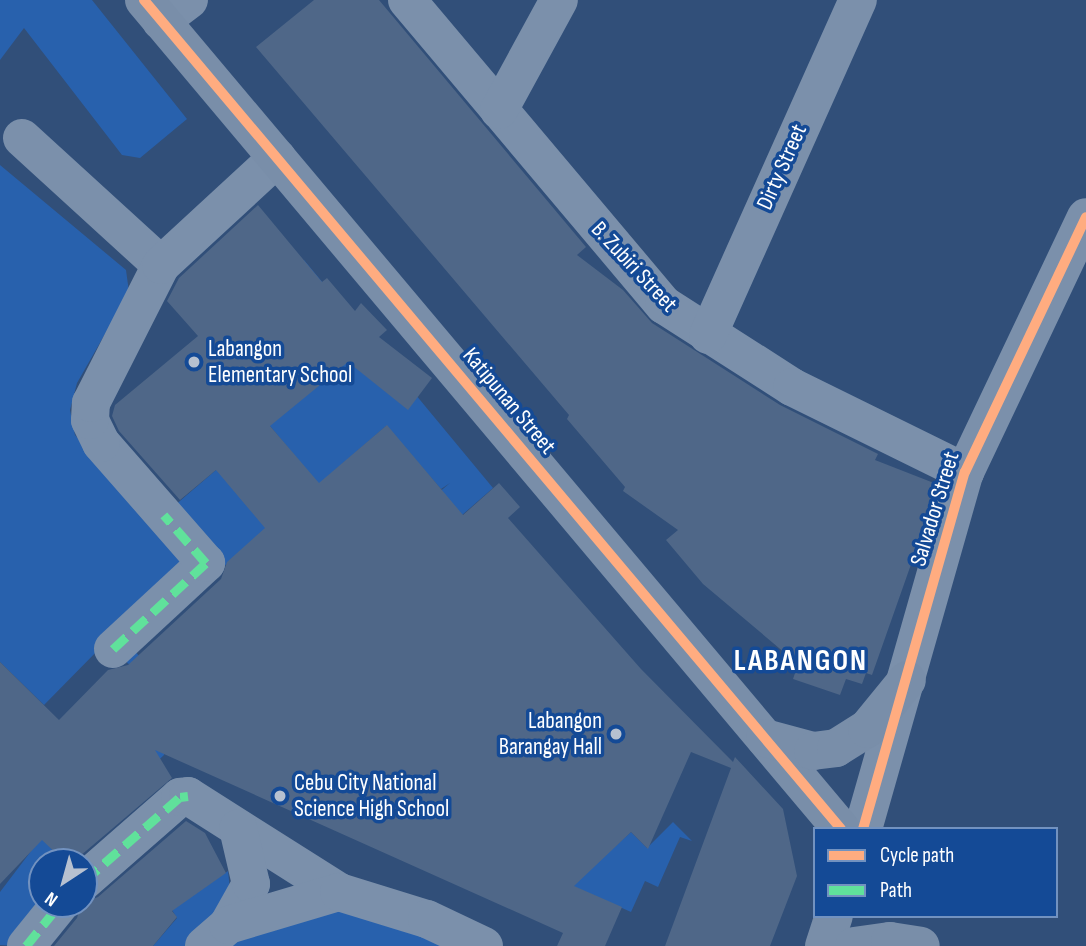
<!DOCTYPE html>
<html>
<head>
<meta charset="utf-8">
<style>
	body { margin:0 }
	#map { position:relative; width:1086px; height:946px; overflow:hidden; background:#314f79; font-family:"Sofia Sans Condensed",sans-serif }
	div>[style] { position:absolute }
	.green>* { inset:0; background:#2861ad }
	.building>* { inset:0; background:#4f6788 }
	.minor>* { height:38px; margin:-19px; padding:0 19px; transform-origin:19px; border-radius:19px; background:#7b90ab }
	.major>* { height:38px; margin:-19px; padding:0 19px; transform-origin:19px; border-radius:19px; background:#798ea9 }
	.quiet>* { height:9px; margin-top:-4.5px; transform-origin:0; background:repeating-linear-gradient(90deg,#60e19b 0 18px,transparent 0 27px) }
	.cycleway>* { height:10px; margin:-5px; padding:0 5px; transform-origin:5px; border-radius:5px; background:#ffac80 }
	.dots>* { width:19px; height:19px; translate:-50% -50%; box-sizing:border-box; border:4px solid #144a96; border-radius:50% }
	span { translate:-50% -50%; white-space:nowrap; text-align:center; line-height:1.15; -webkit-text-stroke:7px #144a96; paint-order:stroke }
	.street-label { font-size:23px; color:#fff }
	.poi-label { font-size:23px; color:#fff }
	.left { translate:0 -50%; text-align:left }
	.right { translate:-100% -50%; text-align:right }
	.district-label { font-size:30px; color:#fff; font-weight:700; letter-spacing:2px }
	.legend { position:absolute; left:813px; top:827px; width:245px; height:91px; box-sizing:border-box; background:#144a96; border:2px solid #7292c0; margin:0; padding:9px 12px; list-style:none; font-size:21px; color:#fff }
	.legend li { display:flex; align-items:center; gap:14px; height:35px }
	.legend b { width:35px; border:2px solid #7292c0 }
	.north { position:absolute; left:28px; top:848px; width:70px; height:70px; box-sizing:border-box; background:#144a96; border:2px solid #7292c0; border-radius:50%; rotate:216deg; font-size:19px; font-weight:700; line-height:28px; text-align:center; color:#fff }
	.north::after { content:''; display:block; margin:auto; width:24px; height:32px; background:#b7c1d0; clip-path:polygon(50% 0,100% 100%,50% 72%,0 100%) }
</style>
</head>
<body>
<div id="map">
	<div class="green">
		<div style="clip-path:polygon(0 0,92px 0,187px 119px,140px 158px,122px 155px,24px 28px,0 60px)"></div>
		<div style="clip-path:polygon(0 165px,126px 270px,129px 292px,77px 383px,70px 410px,75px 435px,152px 525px,216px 470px,311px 475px,270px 426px,264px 295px,304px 260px,493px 488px,288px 667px,598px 862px,631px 832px,647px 848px,673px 822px,692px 841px,680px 837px,658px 887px,645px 881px,631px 912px,514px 860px,215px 682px,450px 483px,441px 489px,386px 426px,131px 647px,186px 708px,170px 724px,164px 755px,58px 855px,65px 862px,42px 862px,42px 904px,18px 946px,0 945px,0 892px,41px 838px,173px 707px,106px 642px,44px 705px,0 662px)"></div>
		<div style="clip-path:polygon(228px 871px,231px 898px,191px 946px,153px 946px,177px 918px,172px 910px)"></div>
		<div style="clip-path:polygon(339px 892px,484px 946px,204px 946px)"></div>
	</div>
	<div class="building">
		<div style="clip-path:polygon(314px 0,379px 0,586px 247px,577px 255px,623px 290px,652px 323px,780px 405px,878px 454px,875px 460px,939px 485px,872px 675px,866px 673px,862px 684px,846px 679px,840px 695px,793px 679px,798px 664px,703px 584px,666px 540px,678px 530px,623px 491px,625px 487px,567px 419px,569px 415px,256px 47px)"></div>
		<div style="clip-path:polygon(258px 205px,322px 282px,327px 278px,355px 311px,361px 303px,387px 330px,379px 337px,432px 378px,408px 410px,348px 362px,270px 426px,319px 483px,387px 425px,463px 515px,499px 483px,520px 507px,508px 518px,641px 669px,733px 762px,735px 757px,783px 809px,797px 876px,770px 946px,665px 946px,731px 768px,691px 752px,648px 849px,631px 832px,574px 886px,622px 907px,605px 946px,557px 946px,563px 933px,155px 750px,172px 778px,73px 862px,65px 862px,42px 840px,0 884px,0 662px,59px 720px,108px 670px,128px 665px,221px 579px,227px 562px,265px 528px,216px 470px,180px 500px,119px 431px,112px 416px,115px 405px,198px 336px,167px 301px,179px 278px)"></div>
		<div style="clip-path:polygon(186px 821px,205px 833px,226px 873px,172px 911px,177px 917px,153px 946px,54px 946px,77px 918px,81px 904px,98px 897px)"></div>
	</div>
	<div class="minor">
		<div style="left:407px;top:0;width:399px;rotate:49.9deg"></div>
		<div style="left:664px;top:305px;width:152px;rotate:32.6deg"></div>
		<div style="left:792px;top:387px;width:193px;rotate:26.2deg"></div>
		<div style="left:161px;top:21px;width:35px;rotate:-37deg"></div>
		<div style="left:499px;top:110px;width:125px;rotate:-61.4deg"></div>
		<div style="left:22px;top:138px;width:188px;rotate:42.4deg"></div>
		<div style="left:708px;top:335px;width:367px;rotate:-65.9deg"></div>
		<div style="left:113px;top:649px;width:127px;rotate:-42.8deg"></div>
		<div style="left:206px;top:563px;width:159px;rotate:-131.2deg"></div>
		<div style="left:101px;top:443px;width:25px;rotate:-116deg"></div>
		<div style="left:90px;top:420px;width:17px;rotate:-87deg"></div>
		<div style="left:91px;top:403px;width:155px;rotate:-63.1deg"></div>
		<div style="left:161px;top:265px;width:158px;rotate:-42.7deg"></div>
		<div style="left:863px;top:829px;width:371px;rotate:-74.1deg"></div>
		<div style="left:965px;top:472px;width:282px;rotate:-64.6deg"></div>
		<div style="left:84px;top:881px;width:128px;rotate:-41.2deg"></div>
		<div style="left:180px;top:797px;width:8px;rotate:-7deg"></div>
		<div style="left:188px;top:796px;width:179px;rotate:32.4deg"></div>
		<div style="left:228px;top:925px;width:47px;rotate:-60.7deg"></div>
		<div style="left:251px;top:884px;width:57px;rotate:-103.1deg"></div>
		<div style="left:26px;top:946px;width:54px;rotate:-51deg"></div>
		<div style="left:204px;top:946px;width:32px;rotate:-41deg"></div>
		<div style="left:228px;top:925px;width:116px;rotate:-16.6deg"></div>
		<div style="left:339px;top:892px;width:92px;rotate:17.1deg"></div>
		<div style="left:427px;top:919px;width:63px;rotate:25.3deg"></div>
	</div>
	<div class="major">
		<div style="left:144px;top:0;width:1083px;rotate:49.94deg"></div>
		<div style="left:765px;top:738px;width:50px;rotate:15.2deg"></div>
		<div style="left:813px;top:751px;width:23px;rotate:-7deg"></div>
		<div style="left:836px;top:748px;width:36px;rotate:-32deg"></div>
		<div style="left:867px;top:729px;width:63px;rotate:-50.8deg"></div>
		<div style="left:824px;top:946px;width:32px;rotate:-72deg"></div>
		<div style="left:854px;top:946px;width:36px;rotate:-8deg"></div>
		<div style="left:890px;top:941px;width:31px;rotate:9deg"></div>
	</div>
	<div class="quiet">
		<div style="left:113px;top:649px;width:127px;rotate:-42.8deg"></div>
		<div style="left:206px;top:563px;width:64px;rotate:-131.2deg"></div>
		<div style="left:84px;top:881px;width:128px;rotate:-41.2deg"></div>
		<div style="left:180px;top:797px;width:8px;rotate:-7deg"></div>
		<div style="left:26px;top:946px;width:54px;rotate:-51deg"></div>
	</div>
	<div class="cycleway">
		<div style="left:144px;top:0;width:1083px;rotate:49.94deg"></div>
		<div style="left:863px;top:829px;width:371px;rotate:-74.1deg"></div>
		<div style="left:965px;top:472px;width:282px;rotate:-64.6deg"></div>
	</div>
	<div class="dots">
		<div style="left:194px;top:362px;background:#b7c1d0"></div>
		<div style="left:616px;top:734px;background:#b7c1d0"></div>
		<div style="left:280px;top:796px;background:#b7c1d0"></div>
	</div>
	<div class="street-label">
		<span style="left:782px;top:167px;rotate:-66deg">Dirty Street</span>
		<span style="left:634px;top:267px;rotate:47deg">B. Zubiri Street</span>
		<span style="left:509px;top:401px;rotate:50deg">Katipunan Street</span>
		<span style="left:935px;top:509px;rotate:-73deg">Salvador Street</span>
	</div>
	<div class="poi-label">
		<span class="left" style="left:208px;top:362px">Labangon<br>Elementary School</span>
		<span class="right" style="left:602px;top:734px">Labangon<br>Barangay Hall</span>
		<span class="left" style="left:294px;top:796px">Cebu City National<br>Science High School</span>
	</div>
	<div class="district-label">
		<span style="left:801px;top:661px">LABANGON</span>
	</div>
	<ul class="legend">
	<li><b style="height:9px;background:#ffac80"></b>Cycle path</li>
	<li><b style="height:9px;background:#60e19b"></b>Path</li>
	</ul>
	<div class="north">N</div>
</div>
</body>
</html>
